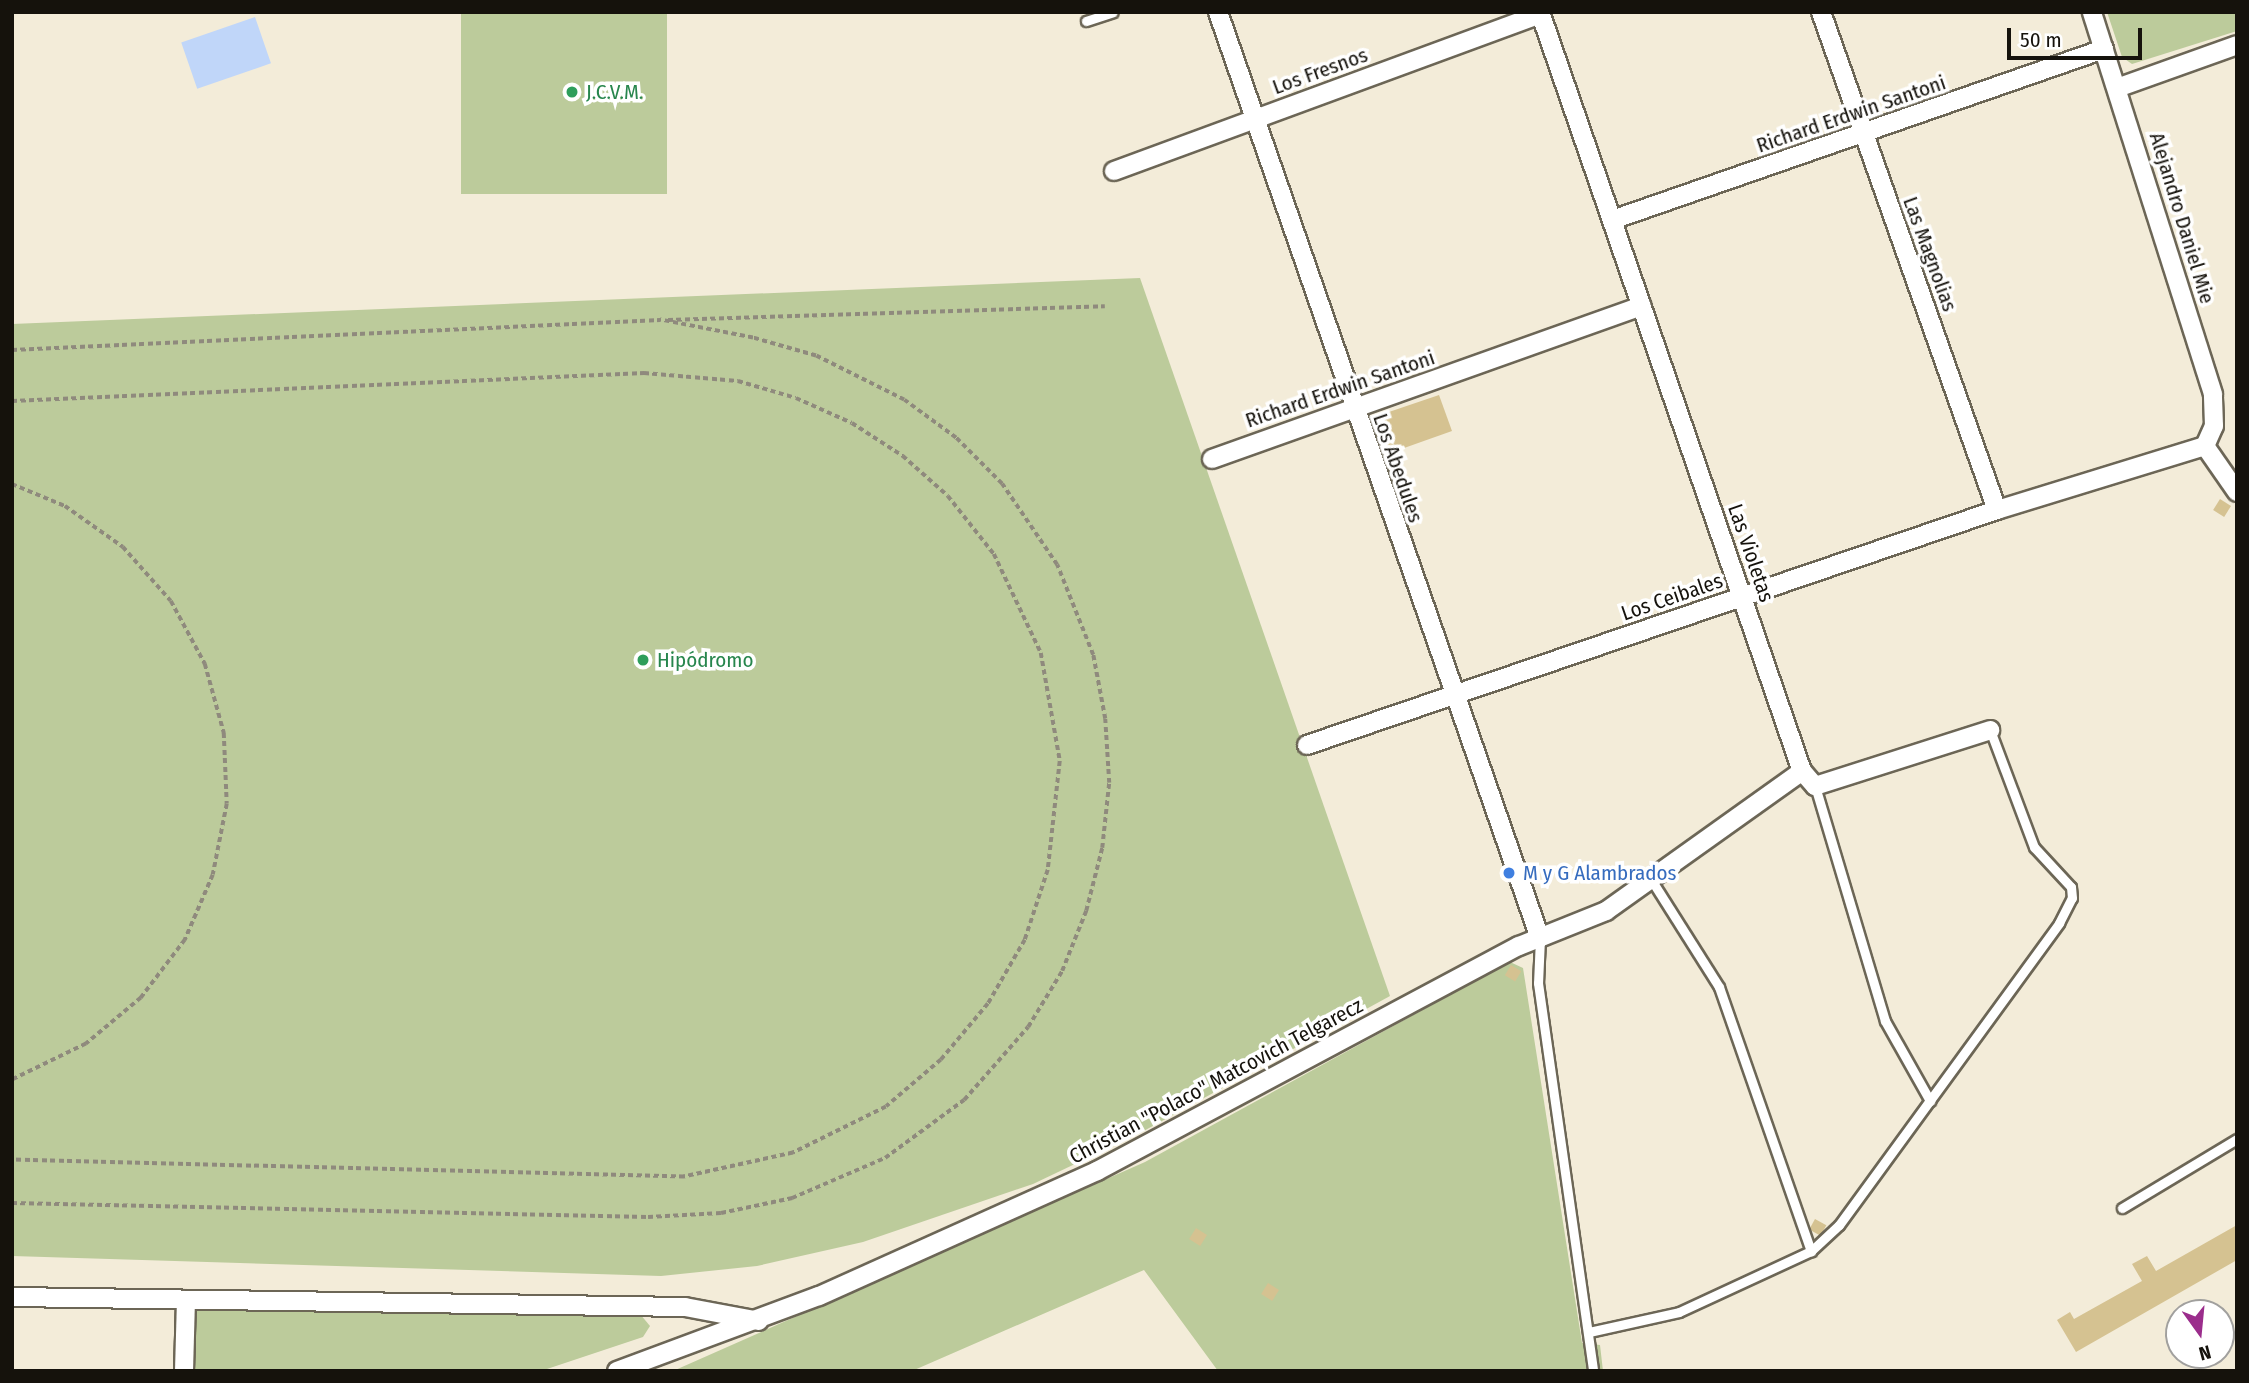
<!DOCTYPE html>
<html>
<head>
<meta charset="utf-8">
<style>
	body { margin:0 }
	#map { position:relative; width:2249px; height:1383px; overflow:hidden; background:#f3ecd9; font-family:"Fira Sans Condensed",sans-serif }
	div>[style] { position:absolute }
	.green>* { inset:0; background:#bccb9b; transform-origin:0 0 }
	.water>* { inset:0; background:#c0d6f9; transform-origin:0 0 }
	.building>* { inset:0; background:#d5c291; transform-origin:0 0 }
	.path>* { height:3.5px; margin-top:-1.75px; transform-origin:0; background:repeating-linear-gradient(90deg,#8f8a7d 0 5px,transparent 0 8.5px) }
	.roads { filter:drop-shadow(2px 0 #6c6656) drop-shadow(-2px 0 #6c6656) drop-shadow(0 2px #6c6656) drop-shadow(0 -2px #6c6656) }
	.service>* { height:9px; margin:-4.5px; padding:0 4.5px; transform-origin:4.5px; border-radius:4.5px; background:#fff }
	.minor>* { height:18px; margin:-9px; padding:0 9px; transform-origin:9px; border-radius:9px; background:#fff }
	.dots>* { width:19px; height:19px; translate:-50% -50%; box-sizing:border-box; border:4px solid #fff; border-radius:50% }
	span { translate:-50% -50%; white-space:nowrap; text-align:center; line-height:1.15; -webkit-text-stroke:7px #fff; paint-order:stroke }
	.street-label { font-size:21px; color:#15120c }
	.leisure-label { font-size:21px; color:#27864d }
	.left { translate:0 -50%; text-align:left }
	.shop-label { font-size:21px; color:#366cbe }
	.frame { position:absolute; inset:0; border:14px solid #15120c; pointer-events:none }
	.north { position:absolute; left:2165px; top:1299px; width:70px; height:70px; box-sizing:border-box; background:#fff; border:2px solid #a1a09e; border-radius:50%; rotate:165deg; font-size:19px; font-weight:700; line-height:28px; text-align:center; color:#15120c }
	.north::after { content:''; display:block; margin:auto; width:24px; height:32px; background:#9b2d8c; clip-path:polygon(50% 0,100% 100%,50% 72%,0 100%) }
	.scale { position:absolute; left:2007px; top:28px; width:135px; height:32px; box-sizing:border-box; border:4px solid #15120c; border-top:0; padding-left:9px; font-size:21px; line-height:24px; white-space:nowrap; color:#15120c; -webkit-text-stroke:5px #fff; paint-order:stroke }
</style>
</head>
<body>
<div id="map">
	<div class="green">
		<div style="left:461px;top:12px;width:206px;height:182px"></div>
		<div style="clip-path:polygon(2107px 12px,2237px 12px,2237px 31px,2132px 64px,2122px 57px)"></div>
		<div style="clip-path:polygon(1140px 278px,1390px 996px,1140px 1133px,1033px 1184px,863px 1242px,757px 1266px,661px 1276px,12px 1256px,12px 324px)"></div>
		<div style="clip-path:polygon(1510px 962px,1523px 968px,1582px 1343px,1600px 1345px,1603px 1371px,1218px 1371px,1144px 1270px,912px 1371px,673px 1371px,1145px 1162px)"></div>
		<div style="clip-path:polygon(195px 1308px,640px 1314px,650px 1326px,643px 1337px,541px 1371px,193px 1371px)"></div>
	</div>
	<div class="water">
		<div style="left:255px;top:17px;width:49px;height:78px;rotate:71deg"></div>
	</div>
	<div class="building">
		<div style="clip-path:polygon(1439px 395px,1452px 431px,1390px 453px,1379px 422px,1383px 414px)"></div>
		<div style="left:2220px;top:499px;width:13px;height:13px;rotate:32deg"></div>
		<div style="left:1511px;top:965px;width:12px;height:12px;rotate:31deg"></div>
		<div style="left:1815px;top:1219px;width:13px;height:12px;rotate:29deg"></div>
		<div style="clip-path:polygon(2237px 1225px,2237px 1260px,2076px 1352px,2057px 1320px,2070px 1312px,2074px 1319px,2142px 1281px,2132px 1264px,2147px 1256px,2156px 1271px)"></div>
		<div style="left:1196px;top:1228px;width:13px;height:13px;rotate:32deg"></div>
		<div style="left:1268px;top:1283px;width:13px;height:13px;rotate:32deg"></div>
	</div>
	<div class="path">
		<div style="left:668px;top:320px;width:437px;rotate:-1.8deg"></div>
		<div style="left:12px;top:350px;width:649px;rotate:-2.65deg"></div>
		<div style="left:12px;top:401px;width:633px;rotate:-2.54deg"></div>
		<div style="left:644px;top:373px;width:94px;rotate:4.9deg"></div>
		<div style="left:738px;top:381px;width:60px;rotate:16.3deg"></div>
		<div style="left:796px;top:398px;width:61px;rotate:24.1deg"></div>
		<div style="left:852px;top:423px;width:61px;rotate:32.9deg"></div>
		<div style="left:903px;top:456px;width:60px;rotate:41.6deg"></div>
		<div style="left:948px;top:496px;width:74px;rotate:51.6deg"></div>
		<div style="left:994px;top:554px;width:110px;rotate:64.6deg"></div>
		<div style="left:1041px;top:653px;width:110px;rotate:80deg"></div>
		<div style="left:1060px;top:761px;width:110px;rotate:96.3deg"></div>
		<div style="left:1048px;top:870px;width:74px;rotate:108.2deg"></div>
		<div style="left:1025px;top:940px;width:74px;rotate:120deg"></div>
		<div style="left:988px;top:1004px;width:73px;rotate:130deg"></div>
		<div style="left:941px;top:1060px;width:72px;rotate:139.5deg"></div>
		<div style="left:886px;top:1107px;width:104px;rotate:153.7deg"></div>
		<div style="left:793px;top:1153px;width:112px;rotate:167.6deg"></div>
		<div style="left:684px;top:1177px;width:672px;rotate:-178.55deg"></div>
		<div style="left:12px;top:484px;width:57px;rotate:22.5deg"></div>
		<div style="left:65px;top:506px;width:71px;rotate:35.3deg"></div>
		<div style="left:123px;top:547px;width:72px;rotate:48.4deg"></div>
		<div style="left:171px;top:601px;width:72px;rotate:61.6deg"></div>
		<div style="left:205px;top:664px;width:72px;rotate:74.6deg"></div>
		<div style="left:224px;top:733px;width:71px;rotate:87.6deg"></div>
		<div style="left:227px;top:804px;width:72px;rotate:101.2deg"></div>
		<div style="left:213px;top:875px;width:71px;rotate:113.3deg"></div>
		<div style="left:185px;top:940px;width:73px;rotate:127.2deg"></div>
		<div style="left:141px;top:998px;width:72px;rotate:140.1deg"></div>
		<div style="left:86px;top:1044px;width:82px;rotate:154.1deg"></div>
		<div style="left:12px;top:1203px;width:636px;rotate:1.26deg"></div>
		<div style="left:648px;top:1217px;width:73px;rotate:-3.1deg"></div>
		<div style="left:721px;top:1213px;width:73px;rotate:-11.9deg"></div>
		<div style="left:792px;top:1198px;width:101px;rotate:-23.3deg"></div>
		<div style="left:885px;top:1158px;width:98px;rotate:-36.3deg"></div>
		<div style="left:964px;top:1100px;width:97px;rotate:-48.8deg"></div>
		<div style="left:1028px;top:1027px;width:66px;rotate:-58.7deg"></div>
		<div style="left:1062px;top:971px;width:65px;rotate:-68.2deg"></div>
		<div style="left:1086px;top:911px;width:65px;rotate:-75.7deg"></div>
		<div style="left:1102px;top:848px;width:65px;rotate:-83.9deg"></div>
		<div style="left:1109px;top:783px;width:64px;rotate:-93.6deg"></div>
		<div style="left:1105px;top:719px;width:65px;rotate:-100.6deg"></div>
		<div style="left:1093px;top:655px;width:97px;rotate:-111.8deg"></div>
		<div style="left:1057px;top:565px;width:98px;rotate:-124.2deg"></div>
		<div style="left:1002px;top:484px;width:65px;rotate:-135deg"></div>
		<div style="left:956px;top:438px;width:64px;rotate:-143.8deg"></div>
		<div style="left:904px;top:400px;width:98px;rotate:-153.4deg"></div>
		<div style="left:816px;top:356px;width:66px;rotate:-164.1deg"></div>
		<div style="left:753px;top:338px;width:95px;rotate:-169deg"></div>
	</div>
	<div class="roads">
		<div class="service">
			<div style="left:1086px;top:21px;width:28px;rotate:-18deg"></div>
			<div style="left:1815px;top:786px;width:245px;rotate:73.4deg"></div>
			<div style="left:1885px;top:1021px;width:92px;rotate:60.6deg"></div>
			<div style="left:1652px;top:881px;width:125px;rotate:57.7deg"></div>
			<div style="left:1719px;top:987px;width:280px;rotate:70.8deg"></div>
			<div style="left:1540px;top:938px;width:45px;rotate:92.5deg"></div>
			<div style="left:1538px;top:983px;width:392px;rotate:81.9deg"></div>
			<div style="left:2122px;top:1208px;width:134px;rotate:-31deg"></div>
			<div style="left:1589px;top:1332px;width:92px;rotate:-12.5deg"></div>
			<div style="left:1679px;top:1312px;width:145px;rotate:-24.8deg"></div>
			<div style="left:1811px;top:1251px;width:38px;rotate:-43deg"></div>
			<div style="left:1839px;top:1225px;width:374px;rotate:-53.9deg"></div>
			<div style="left:2059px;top:923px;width:28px;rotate:-63deg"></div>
			<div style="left:2072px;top:898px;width:11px;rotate:-95deg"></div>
			<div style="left:2071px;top:887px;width:54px;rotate:-132.8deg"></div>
			<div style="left:2034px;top:847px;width:125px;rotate:-110.6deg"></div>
		</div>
		<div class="minor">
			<div style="left:1218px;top:12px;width:980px;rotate:70.83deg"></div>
			<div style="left:1540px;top:12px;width:803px;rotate:70.96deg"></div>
			<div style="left:1802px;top:771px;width:20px;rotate:49deg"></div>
			<div style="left:1815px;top:786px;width:184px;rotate:-17.7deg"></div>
			<div style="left:1821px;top:12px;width:528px;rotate:70.54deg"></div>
			<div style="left:2117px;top:88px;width:127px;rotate:-19.7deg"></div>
			<div style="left:1114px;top:171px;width:455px;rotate:-20.2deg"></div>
			<div style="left:1612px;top:220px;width:521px;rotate:-19.17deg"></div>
			<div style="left:2205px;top:446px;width:56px;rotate:55.2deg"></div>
			<div style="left:1212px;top:459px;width:456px;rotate:-19.6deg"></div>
			<div style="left:1307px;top:745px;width:729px;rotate:-18.81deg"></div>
			<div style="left:1997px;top:510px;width:218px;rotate:-17.1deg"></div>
			<div style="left:2205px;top:446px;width:22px;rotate:-66deg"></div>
			<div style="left:2214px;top:426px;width:32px;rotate:-92deg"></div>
			<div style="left:2213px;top:394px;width:401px;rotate:-107.6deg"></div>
			<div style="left:12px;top:1297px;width:673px;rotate:0.85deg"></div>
			<div style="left:685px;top:1307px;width:75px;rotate:10.7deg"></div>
			<div style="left:184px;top:1371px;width:71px;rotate:-88.4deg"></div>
			<div style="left:617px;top:1371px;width:215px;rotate:-20.4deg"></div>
			<div style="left:819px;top:1296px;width:305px;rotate:-24.2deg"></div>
			<div style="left:1097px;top:1171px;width:478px;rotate:-28.1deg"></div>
			<div style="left:1519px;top:946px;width:94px;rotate:-21.9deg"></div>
			<div style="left:1606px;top:911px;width:241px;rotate:-35.5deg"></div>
		</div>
	</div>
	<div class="dots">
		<div style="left:572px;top:92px;background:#2e9e5b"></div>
		<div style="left:643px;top:660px;background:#2e9e5b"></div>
		<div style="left:1509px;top:873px;background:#3f7fe0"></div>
	</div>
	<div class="street-label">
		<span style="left:1320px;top:71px;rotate:-20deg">Los Fresnos</span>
		<span style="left:1851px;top:114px;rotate:-19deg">Richard Erdwin Santoni</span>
		<span style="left:2182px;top:218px;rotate:73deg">Alejandro Daniel Mie</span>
		<span style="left:1930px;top:254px;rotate:70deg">Las Magnolias</span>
		<span style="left:1340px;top:389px;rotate:-19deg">Richard Erdwin Santoni</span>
		<span style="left:1398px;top:468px;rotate:71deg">Los Abedules</span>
		<span style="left:1751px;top:553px;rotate:71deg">Las Violetas</span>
		<span style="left:1672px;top:597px;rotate:-19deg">Los Ceibales</span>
		<span style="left:1216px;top:1081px;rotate:-28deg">Christian "Polaco" Matcovich Telgarecz</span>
	</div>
	<div class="leisure-label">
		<span class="left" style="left:586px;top:92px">J.C.V.M.</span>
		<span class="left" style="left:657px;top:660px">Hipódromo</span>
	</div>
	<div class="shop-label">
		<span class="left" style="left:1523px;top:873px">M y G Alambrados</span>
	</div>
	<div class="frame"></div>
	<div class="north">N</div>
	<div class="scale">50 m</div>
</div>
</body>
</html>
